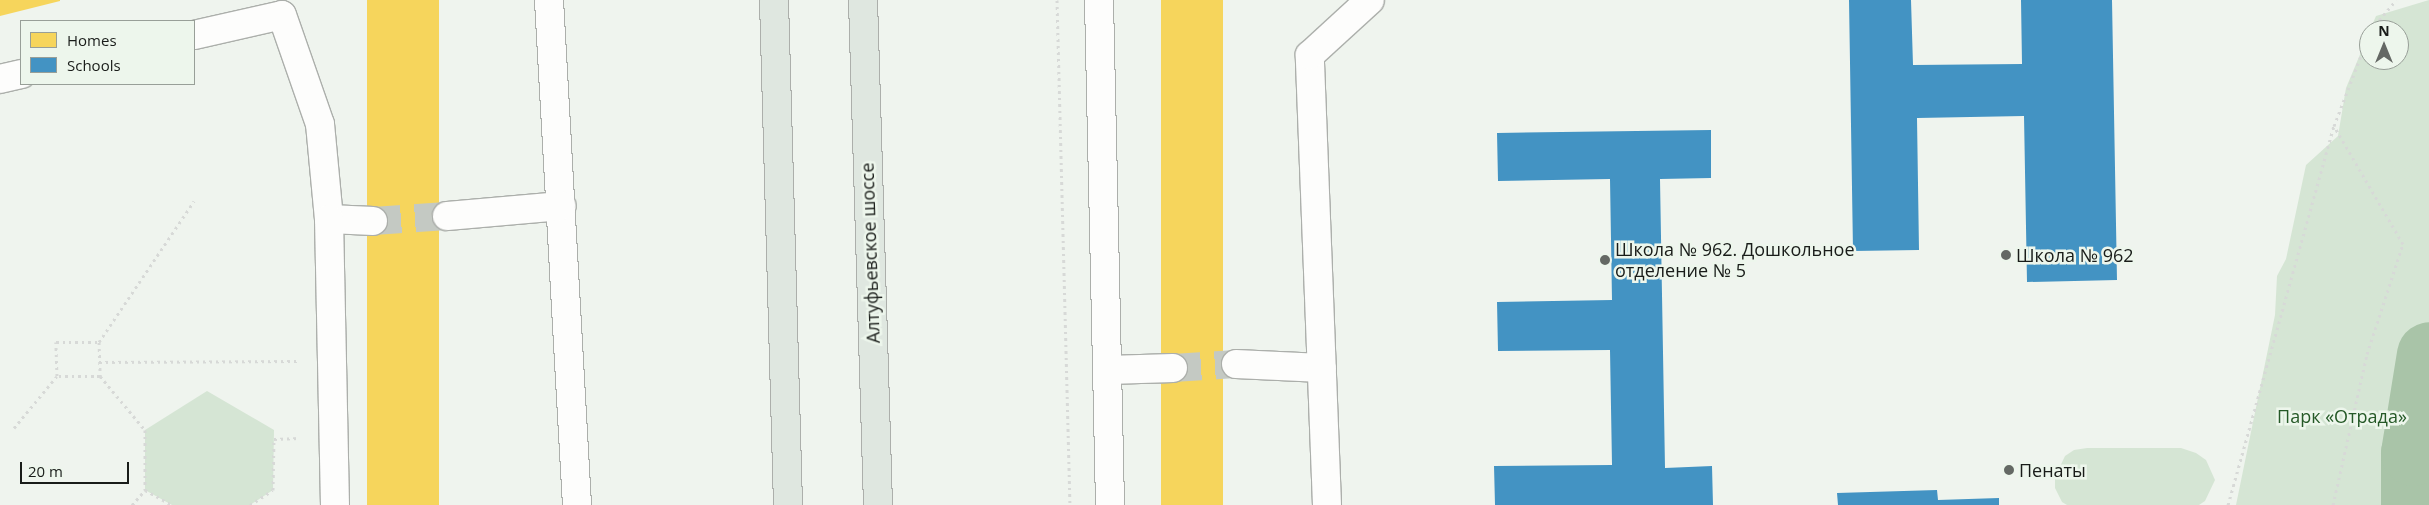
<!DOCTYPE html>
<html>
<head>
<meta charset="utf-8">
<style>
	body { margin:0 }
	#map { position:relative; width:2429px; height:505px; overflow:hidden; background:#eff4ee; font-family:"Open Sans",sans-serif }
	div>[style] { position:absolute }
	.green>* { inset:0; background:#d5e5d4 }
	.homes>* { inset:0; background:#f6d55c; transform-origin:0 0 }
	.schools>* { inset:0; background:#4393c3 }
	.river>* { height:65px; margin:-32.5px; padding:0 32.5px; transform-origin:32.5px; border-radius:32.5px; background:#a9c4a8 }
	.minor-tunnel>* { height:28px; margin-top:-14px; transform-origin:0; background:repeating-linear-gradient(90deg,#c4c9c3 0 28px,transparent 0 42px) }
	.path>* { height:3px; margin-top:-1.5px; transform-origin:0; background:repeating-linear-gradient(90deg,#d7d9d7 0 2.5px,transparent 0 6.5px) }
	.roads { filter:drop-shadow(1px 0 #acafab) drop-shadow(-1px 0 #acafab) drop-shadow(0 1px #acafab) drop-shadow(0 -1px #acafab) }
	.minor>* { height:28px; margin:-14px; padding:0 14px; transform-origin:14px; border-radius:14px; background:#fdfdfc }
	.major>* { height:28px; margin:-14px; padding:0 14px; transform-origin:14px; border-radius:14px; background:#dfe7e0 }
	.dots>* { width:14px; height:14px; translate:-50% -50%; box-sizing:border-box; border:2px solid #edf6ec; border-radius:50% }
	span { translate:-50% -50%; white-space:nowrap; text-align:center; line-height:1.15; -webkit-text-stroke:5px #edf6ec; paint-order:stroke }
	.poi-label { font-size:18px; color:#191c19 }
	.left { translate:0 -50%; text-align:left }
	.street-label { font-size:18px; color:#191c19 }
	.park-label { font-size:18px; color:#255927 }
	.legend { position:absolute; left:20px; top:20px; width:175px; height:65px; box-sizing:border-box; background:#edf6ec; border:1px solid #989f98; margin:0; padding:6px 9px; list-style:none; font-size:15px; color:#191c19 }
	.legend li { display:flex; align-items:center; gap:10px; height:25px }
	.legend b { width:25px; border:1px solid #989f98 }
	.north { position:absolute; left:2359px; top:20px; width:50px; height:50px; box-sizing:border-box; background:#edf6ec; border:1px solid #989f98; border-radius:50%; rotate:0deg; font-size:14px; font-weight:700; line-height:20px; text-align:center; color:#191c19 }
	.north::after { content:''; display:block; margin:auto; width:18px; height:22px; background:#646864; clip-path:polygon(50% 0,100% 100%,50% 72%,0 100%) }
	.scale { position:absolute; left:20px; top:462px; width:109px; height:22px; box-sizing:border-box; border:2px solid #191c19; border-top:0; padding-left:6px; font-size:15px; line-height:18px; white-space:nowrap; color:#191c19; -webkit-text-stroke:4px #edf6ec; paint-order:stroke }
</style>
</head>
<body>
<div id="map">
	<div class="green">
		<div style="clip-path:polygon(2429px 0,2429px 505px,2236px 505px,2275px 315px,2277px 276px,2286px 259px,2306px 165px,2338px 136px,2346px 88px,2369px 33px,2369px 60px,2399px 60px,2399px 30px,2370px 30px,2376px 16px)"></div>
		<div style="clip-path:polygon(207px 391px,274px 430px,273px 490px,250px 505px,172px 505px,145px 490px,145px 430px)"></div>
		<div style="clip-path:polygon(2087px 448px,2181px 448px,2196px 453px,2206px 460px,2215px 480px,2205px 501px,2199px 505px,2067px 505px,2062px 502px,2055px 488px,2055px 477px,2065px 456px,2074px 450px)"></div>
	</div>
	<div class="homes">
		<div style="clip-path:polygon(0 0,60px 0,60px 1px,0 16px)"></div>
		<div style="left:367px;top:0;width:72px;height:505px"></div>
		<div style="left:1161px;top:0;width:62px;height:505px"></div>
	</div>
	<div class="schools">
		<div style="clip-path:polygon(1849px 0,1911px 0,1913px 65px,2022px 64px,2021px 0,2112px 0,2117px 280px,2027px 282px,2024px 116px,1917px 118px,1919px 250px,1853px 251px)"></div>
		<div style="clip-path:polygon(1711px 130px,1711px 178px,1660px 179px,1665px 468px,1712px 466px,1713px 505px,1495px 505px,1494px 466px,1612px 465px,1610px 350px,1498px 351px,1497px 302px,1612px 300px,1610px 179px,1498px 181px,1497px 133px)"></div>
		<div style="clip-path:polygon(1937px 490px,1938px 500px,1999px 498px,1999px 505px,1838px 505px,1837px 493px)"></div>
	</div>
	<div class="river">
		<div style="left:2413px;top:505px;width:52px;rotate:-90deg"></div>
		<div style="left:2413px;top:453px;width:100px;rotate:-80.8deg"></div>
	</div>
	<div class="minor-tunnel">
		<div style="left:373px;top:221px;width:74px;rotate:-3.9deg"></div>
		<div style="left:1173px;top:368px;width:63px;rotate:-3.6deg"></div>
	</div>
	<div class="path">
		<div style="left:1057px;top:0;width:505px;rotate:88.53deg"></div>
		<div style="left:2371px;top:30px;width:39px;rotate:-50deg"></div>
		<div style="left:99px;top:342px;width:170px;rotate:-56deg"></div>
		<div style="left:99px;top:362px;width:200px;rotate:-0.3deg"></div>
		<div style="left:100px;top:376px;width:43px;rotate:180deg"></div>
		<div style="left:57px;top:376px;width:34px;rotate:-92deg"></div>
		<div style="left:56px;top:342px;width:43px"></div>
		<div style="left:99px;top:342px;width:34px;rotate:88deg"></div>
		<div style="left:100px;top:376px;width:70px;rotate:50.2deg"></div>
		<div style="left:145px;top:430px;width:60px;rotate:90deg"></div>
		<div style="left:145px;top:490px;width:31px;rotate:29deg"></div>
		<div style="left:14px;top:428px;width:67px;rotate:-50.4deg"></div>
		<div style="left:132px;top:505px;width:20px;rotate:-49deg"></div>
		<div style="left:250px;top:505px;width:27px;rotate:-33deg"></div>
		<div style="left:273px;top:490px;width:51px;rotate:-88.9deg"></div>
		<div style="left:274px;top:439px;width:26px;rotate:-2deg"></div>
		<div style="left:2228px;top:505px;width:394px;rotate:-74.4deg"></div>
		<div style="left:2334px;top:126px;width:97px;rotate:-69deg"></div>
		<div style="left:2333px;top:505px;width:155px;rotate:-77.3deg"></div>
		<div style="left:2367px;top:354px;width:116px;rotate:-71.9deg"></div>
		<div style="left:2403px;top:244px;width:137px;rotate:-120.3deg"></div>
	</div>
	<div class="roads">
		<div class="minor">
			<div style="left:549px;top:0;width:506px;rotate:86.83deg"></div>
			<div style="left:1099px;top:0;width:505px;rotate:88.75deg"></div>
			<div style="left:194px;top:35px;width:90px;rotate:-12.8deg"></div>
			<div style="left:282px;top:15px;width:115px;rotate:70.8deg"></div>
			<div style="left:320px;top:124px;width:95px;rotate:84.6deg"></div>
			<div style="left:329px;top:219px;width:44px;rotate:2.6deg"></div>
			<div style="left:0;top:79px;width:22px;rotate:-13deg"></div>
			<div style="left:447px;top:216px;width:115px;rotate:-5deg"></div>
			<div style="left:329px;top:219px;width:286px;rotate:88.8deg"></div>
			<div style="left:1236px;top:364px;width:86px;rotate:2.7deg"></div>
			<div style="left:1108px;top:370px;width:65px;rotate:-1.8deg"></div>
			<div style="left:1327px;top:505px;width:450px;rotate:-92.2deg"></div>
			<div style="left:1310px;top:55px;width:81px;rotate:-42.5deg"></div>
		</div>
		<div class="major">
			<div style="left:774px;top:0;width:505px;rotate:88.41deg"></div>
			<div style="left:863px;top:0;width:505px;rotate:88.3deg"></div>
		</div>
	</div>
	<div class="dots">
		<div style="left:2006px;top:255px;background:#646864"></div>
		<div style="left:1605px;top:260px;background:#646864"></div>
		<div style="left:2009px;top:470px;background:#646864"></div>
	</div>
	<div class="poi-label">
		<span class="left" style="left:1615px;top:260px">Школа № 962. Дошкольное<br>отделение № 5</span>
		<span class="left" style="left:2016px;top:255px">Школа № 962</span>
		<span class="left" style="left:2019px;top:470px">Пенаты</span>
	</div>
	<div class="street-label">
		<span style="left:870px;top:253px;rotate:-92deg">Алтуфьевское шоссе</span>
	</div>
	<div class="park-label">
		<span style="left:2342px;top:416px">Парк «Отрада»</span>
	</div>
	<ul class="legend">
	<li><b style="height:14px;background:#f6d55c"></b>Homes</li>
	<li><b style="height:14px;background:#4393c3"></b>Schools</li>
	</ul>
	<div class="north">N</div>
	<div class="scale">20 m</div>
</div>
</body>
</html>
